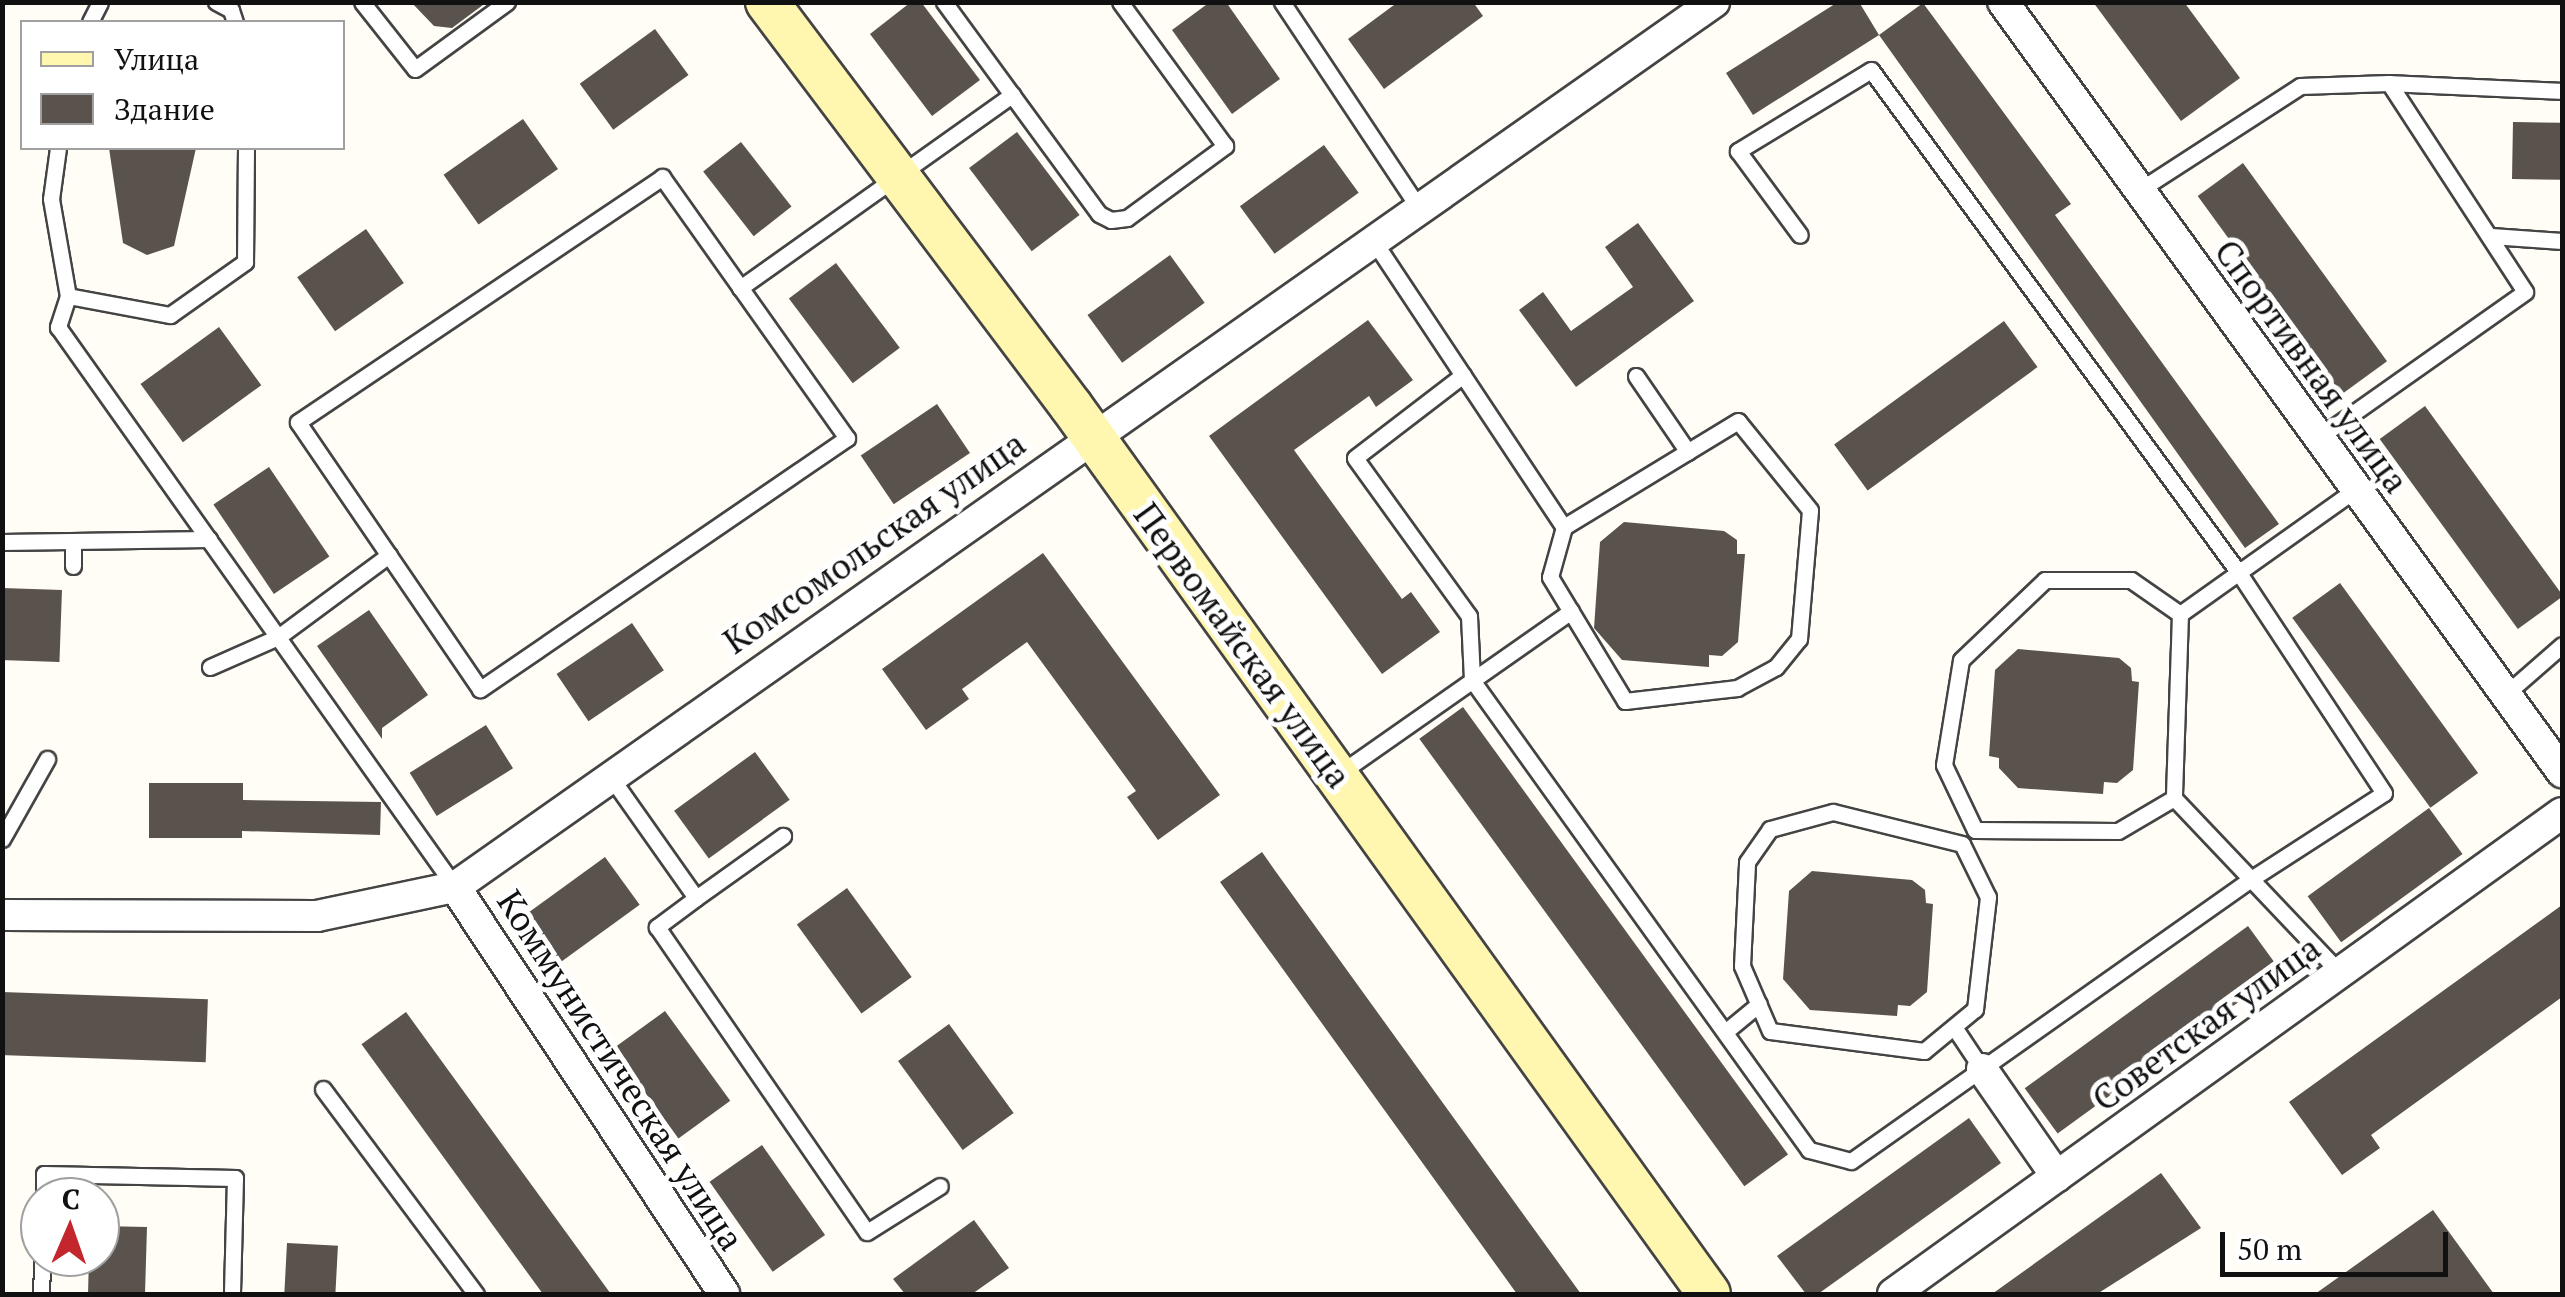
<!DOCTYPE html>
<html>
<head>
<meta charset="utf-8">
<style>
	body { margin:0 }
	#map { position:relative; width:2565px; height:1297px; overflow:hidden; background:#fffdf5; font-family:"PT Serif",serif }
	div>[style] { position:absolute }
	.building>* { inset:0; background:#5a524d; transform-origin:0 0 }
	.roads { filter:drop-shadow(2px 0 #444) drop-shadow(-2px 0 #444) drop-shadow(0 2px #444) drop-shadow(0 -2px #444) }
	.lane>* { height:15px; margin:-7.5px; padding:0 7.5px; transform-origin:7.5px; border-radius:7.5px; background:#fff }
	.street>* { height:30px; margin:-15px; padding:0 15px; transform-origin:15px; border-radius:15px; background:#fff }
	.secondary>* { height:42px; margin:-21px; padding:0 21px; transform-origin:21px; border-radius:21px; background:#fff6b0 }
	span { translate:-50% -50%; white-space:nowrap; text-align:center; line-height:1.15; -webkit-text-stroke:10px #fff; paint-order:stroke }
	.street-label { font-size:35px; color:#111 }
	.frame { position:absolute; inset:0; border:5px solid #111; pointer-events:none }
	.legend { position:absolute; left:20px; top:20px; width:325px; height:130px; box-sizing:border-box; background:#fff; border:2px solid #a0a0a0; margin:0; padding:12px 18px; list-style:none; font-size:30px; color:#111 }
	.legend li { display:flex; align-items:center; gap:20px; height:50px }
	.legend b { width:50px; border:2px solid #a0a0a0 }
	.north { position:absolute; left:20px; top:1177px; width:100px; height:100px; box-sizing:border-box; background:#fff; border:2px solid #a0a0a0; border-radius:50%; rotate:2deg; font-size:28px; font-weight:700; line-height:40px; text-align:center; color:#111 }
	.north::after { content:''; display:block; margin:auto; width:35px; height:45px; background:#c4262e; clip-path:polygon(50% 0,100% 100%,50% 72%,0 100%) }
	.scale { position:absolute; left:2220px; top:1232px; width:228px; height:45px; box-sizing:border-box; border:5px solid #111; border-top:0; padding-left:12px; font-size:30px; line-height:35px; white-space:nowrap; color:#111; -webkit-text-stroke:8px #fff; paint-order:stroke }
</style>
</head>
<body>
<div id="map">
	<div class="building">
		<div style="clip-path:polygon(411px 2px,487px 2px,452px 28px,434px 26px)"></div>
		<div style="clip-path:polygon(911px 2px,921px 2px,980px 80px,932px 116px,870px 34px)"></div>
		<div style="clip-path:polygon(1210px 2px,1226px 2px,1280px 79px,1232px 114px,1172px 30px)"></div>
		<div style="clip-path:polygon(1398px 2px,1473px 2px,1483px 16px,1384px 89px,1348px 39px)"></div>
		<div style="clip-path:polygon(1838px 2px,1859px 2px,1879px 35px,1753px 115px,1726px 73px)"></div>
		<div style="clip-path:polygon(2093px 2px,2184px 2px,2240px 78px,2181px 121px)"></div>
		<div style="clip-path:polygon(1923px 3px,2071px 204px,2055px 215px,2279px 524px,2245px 548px,1879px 35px)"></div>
		<div style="left:655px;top:29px;width:57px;height:93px;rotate:54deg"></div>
		<div style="left:523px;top:119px;width:61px;height:97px;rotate:55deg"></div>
		<div style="left:2513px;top:122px;width:49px;height:57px;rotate:1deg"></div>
		<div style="left:1017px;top:132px;width:104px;height:60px;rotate:53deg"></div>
		<div style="left:741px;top:142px;width:82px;height:48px;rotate:52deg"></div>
		<div style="left:1324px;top:145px;width:59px;height:104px;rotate:54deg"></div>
		<div style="clip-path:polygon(109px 148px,196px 148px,174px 246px,147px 255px,123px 243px)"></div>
		<div style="left:2243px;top:163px;width:245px;height:56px;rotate:54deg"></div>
		<div style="clip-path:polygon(1638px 223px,1694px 301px,1576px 387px,1519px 310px,1543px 292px,1571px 331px,1633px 287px,1605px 247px)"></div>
		<div style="left:366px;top:229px;width:66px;height:84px;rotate:55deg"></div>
		<div style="left:1170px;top:255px;width:59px;height:102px;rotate:54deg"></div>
		<div style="left:836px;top:263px;width:106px;height:59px;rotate:53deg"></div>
		<div style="clip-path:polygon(1368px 320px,1413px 380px,1376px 407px,1369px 396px,1294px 450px,1402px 599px,1411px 592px,1440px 632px,1382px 674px,1209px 436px)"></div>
		<div style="left:2004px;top:321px;width:57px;height:210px;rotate:54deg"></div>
		<div style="left:219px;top:327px;width:72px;height:97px;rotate:54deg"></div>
		<div style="left:937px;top:404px;width:59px;height:92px;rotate:56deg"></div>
		<div style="left:2425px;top:406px;width:235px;height:56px;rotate:54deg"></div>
		<div style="left:269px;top:467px;width:108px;height:67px;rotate:56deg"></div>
		<div style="clip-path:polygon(1624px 522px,1724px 531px,1737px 540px,1737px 554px,1745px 554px,1738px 642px,1722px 656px,1709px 655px,1709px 667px,1622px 660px,1594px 628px,1600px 542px)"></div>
		<div style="clip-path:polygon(1043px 553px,1220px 795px,1158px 840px,1127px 797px,1136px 791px,1027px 642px,962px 689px,969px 699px,926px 730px,882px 669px)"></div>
		<div style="left:2340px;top:583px;width:235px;height:59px;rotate:54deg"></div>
		<div style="left:2px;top:588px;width:60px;height:72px;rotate:2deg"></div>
		<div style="clip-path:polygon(369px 610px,428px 695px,382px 728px,382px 739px,317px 646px)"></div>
		<div style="left:632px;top:623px;width:57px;height:91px;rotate:56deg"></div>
		<div style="clip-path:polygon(2018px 649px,2119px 658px,2131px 668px,2132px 681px,2139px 682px,2133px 770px,2117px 783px,2104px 782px,2103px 794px,2018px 788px,1999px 768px,1999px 758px,1989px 756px,1995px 670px)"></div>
		<div style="left:1463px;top:707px;width:553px;height:54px;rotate:54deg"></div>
		<div style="left:486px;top:725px;width:51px;height:90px;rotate:58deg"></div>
		<div style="left:755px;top:752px;width:59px;height:100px;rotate:54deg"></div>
		<div style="clip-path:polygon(149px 783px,243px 783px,243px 800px,381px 802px,380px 835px,242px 831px,242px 838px,149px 838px)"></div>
		<div style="left:2429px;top:808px;width:57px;height:150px;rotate:54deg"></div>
		<div style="clip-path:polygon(1262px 852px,1276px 872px,1581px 1294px,1517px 1294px,1220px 882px)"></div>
		<div style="left:605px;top:857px;width:59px;height:100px;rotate:54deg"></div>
		<div style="clip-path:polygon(1812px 871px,1912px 880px,1925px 890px,1926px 903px,1933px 904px,1927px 992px,1910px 1006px,1898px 1005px,1897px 1016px,1810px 1010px,1783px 979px,1789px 891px)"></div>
		<div style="left:847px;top:888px;width:110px;height:62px;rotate:54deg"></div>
		<div style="clip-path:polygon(2562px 905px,2562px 997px,2371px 1135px,2380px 1148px,2342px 1175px,2289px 1102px)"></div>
		<div style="left:2248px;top:926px;width:56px;height:276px;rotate:54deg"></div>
		<div style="left:2px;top:992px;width:206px;height:63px;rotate:2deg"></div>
		<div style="left:665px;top:1011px;width:111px;height:64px;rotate:54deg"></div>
		<div style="left:406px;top:1012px;width:347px;height:55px;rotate:54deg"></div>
		<div style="left:949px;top:1024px;width:110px;height:63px;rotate:54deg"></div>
		<div style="clip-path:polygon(1969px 1118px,2001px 1163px,1818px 1294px,1806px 1294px,1777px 1256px)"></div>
		<div style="left:762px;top:1145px;width:110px;height:64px;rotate:55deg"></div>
		<div style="clip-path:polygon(2161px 1173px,2201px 1228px,2097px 1294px,1992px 1294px)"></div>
		<div style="clip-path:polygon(2433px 1210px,2494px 1294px,2315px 1294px)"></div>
		<div style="clip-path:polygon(974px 1220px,1009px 1268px,972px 1294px,905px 1294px,893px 1279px)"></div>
		<div style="clip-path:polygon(100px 1226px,147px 1227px,145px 1294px,88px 1294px,89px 1257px,100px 1257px)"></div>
		<div style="left:287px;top:1243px;width:51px;height:51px;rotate:3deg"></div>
	</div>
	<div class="roads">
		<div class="lane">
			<div style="left:216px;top:2px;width:17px;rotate:28deg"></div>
			<div style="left:231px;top:10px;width:13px;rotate:72deg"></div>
			<div style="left:362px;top:2px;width:85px;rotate:51.7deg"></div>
			<div style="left:415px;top:69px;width:114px;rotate:-36.1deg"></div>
			<div style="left:944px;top:2px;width:115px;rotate:53.8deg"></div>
			<div style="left:1282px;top:2px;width:247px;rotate:56.4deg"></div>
			<div style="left:90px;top:22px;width:22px;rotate:-63deg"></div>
			<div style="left:2389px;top:83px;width:173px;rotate:2.6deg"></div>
			<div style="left:58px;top:148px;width:51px;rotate:97.8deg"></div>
			<div style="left:51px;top:199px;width:98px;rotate:80.1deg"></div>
			<div style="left:68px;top:296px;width:104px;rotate:10.6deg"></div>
			<div style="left:170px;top:315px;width:92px;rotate:-35.2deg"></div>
			<div style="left:245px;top:262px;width:114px;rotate:-89.5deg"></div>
			<div style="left:662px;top:177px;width:320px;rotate:54.7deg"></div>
			<div style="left:847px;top:438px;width:445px;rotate:145.6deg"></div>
			<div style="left:480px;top:689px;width:323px;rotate:-124.3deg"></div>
			<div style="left:298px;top:422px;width:439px;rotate:-33.9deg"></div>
			<div style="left:2138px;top:191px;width:193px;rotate:-32.9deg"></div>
			<div style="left:2300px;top:86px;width:89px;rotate:-1.9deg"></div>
			<div style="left:2389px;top:83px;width:249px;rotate:56.9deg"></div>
			<div style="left:2525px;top:292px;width:253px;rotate:144.8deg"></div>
			<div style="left:2491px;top:236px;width:71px;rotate:4deg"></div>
			<div style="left:1373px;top:240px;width:345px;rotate:56.4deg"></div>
			<div style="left:1564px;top:527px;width:52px;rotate:105.6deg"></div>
			<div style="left:1550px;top:577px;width:145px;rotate:58.8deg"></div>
			<div style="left:1625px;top:701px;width:113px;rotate:-6.6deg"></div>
			<div style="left:1737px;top:688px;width:44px;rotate:-28.3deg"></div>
			<div style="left:1776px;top:667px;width:36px;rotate:-51deg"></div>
			<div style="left:1799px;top:639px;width:129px;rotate:-85.1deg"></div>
			<div style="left:1810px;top:510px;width:114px;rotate:-129deg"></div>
			<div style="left:1738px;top:421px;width:204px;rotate:148.7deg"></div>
			<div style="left:740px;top:288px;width:334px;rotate:-35.4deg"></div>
			<div style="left:1012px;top:95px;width:147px;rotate:53.8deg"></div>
			<div style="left:1099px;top:214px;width:13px;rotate:27deg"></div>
			<div style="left:1111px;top:220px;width:16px;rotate:-7deg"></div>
			<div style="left:1127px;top:218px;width:122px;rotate:-36.3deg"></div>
			<div style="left:1225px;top:146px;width:178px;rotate:-126.1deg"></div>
			<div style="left:68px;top:296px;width:33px;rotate:108deg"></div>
			<div style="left:58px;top:327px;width:686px;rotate:54.67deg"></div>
			<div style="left:1463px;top:375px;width:136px;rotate:142.5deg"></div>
			<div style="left:1355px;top:458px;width:195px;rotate:54.2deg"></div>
			<div style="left:1469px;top:616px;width:64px;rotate:87.3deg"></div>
			<div style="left:1472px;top:680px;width:578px;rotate:54.36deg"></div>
			<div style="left:1809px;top:1150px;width:43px;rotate:14.7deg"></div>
			<div style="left:1851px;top:1161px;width:489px;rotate:-35.2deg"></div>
			<div style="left:2251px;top:879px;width:158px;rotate:-32.9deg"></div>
			<div style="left:2384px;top:793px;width:263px;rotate:-123.4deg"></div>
			<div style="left:2239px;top:573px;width:623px;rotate:-126.19deg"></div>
			<div style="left:1871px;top:70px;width:156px;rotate:148.7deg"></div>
			<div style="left:1738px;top:151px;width:104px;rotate:53.6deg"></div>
			<div style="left:1636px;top:376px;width:92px;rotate:55.6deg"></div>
			<div style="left:2px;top:542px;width:207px;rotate:-0.8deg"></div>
			<div style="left:73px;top:566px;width:25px;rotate:-90deg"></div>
			<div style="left:2180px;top:614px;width:216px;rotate:-35.4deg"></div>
			<div style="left:210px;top:667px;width:74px;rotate:-23.8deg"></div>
			<div style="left:278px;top:637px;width:138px;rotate:-36.5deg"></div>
			<div style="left:2506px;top:694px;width:74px;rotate:-41.2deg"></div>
			<div style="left:1340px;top:773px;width:282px;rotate:-35deg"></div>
			<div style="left:610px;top:776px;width:149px;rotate:54.8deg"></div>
			<div style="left:696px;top:898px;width:49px;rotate:143.4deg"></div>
			<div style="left:657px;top:927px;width:370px;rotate:55.5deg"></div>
			<div style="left:867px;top:1232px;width:86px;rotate:-32.2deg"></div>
			<div style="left:2174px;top:798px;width:65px;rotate:149.5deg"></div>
			<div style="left:2118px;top:831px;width:143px;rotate:-179.6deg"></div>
			<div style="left:1975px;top:830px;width:72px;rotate:-115.5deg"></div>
			<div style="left:1944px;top:765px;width:106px;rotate:-80.8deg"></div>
			<div style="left:1961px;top:660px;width:116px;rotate:-43.6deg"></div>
			<div style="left:2045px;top:580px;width:86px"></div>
			<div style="left:2131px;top:580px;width:60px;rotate:34.8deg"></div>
			<div style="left:2180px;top:614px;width:184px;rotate:91.9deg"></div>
			<div style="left:2174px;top:798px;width:241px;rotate:46.5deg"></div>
			<div style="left:1833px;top:812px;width:133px;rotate:13.9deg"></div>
			<div style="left:1962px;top:844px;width:59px;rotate:63.9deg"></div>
			<div style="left:1988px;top:897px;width:113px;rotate:96.6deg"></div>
			<div style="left:1975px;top:1009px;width:66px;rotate:140.5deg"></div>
			<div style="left:1924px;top:1051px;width:155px;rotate:-172.6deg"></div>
			<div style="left:1770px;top:1031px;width:71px;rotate:-113.3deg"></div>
			<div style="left:1742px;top:966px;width:104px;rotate:-87.2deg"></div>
			<div style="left:1747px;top:862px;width:40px;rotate:-55.1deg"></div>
			<div style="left:1770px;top:829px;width:65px;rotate:-15.1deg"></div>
			<div style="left:2px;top:839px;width:92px;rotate:-60.6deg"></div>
			<div style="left:696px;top:898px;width:107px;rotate:-35.5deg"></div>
			<div style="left:1954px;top:1027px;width:50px;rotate:56.3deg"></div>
			<div style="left:1725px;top:1032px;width:44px;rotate:-39.5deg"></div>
			<div style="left:323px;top:1089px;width:256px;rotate:53.3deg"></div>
			<div style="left:44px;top:1197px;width:23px;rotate:-90deg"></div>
			<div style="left:44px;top:1174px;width:191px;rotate:1.2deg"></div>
			<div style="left:235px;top:1178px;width:116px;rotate:91.5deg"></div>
			<div style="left:41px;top:1294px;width:37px;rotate:-88deg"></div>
		</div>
		<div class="street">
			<div style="left:2003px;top:2px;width:952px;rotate:54.02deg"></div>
			<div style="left:455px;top:887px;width:488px;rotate:56.5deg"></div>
			<div style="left:2px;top:915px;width:315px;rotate:0.2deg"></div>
			<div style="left:317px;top:916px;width:141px;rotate:-11.9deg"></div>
			<div style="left:455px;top:887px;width:1539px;rotate:-35.1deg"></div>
			<div style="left:1982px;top:1069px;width:131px;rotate:55.2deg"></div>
			<div style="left:1893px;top:1294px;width:824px;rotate:-35.72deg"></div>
		</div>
		<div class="secondary">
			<div style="left:767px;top:2px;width:506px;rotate:53.04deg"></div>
			<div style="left:1071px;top:406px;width:1093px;rotate:54.3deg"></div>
		</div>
	</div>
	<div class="street-label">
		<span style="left:2312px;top:366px;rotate:54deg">Спортивная улица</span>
		<span style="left:874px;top:542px;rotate:-35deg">Комсомольская улица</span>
		<span style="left:1243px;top:645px;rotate:54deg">Первомайская улица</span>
		<span style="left:2206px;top:1023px;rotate:-36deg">Советская улица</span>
		<span style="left:621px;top:1070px;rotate:57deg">Коммунистическая улица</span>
	</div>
	<div class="frame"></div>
	<ul class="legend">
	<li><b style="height:12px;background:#fff6b0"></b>Улица</li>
	<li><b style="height:28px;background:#5a524d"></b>Здание</li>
	</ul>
	<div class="north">С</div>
	<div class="scale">50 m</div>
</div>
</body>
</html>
